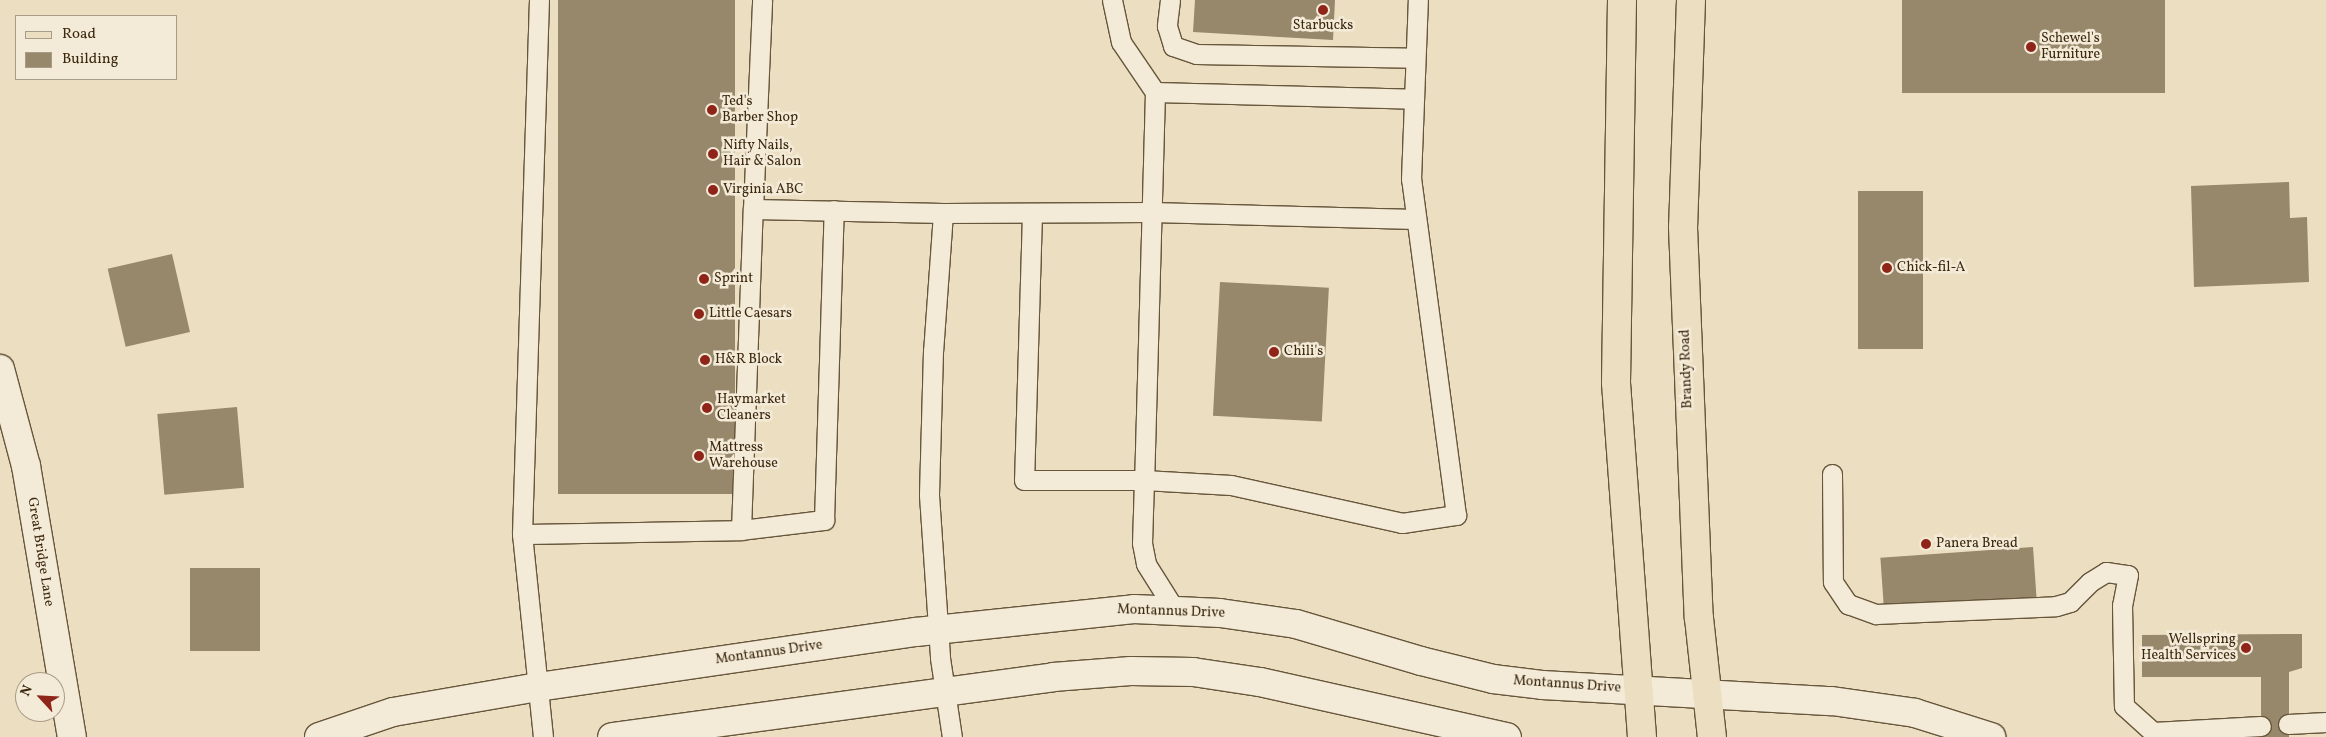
<!DOCTYPE html>
<html>
<head>
<meta charset="utf-8">
<style>
	body { margin:0 }
	#map { position:relative; width:2326px; height:737px; overflow:hidden; background:#ecdfc1; font-family:Vollkorn,serif }
	div>[style] { position:absolute }
	.building>* { inset:0; background:#97876b; transform-origin:0 0 }
	.roads { filter:drop-shadow(1px 0 #67563b) drop-shadow(-1px 0 #67563b) drop-shadow(0 1px #67563b) drop-shadow(0 -1px #67563b) }
	.service>* { height:19px; margin:-9.5px; padding:0 9.5px; transform-origin:9.5px; border-radius:9.5px; background:#f3ead7 }
	.minor>* { height:28px; margin:-14px; padding:0 14px; transform-origin:14px; border-radius:14px; background:#f3ead7 }
	.tertiary>* { height:28px; margin:-14px; padding:0 14px; transform-origin:14px; border-radius:14px; background:#f3ead7 }
	.primary>* { height:28px; margin:-14px; padding:0 14px; transform-origin:14px; border-radius:14px; background:#ecdfc1 }
	.dots>* { width:14px; height:14px; translate:-50% -50%; box-sizing:border-box; border:2px solid #f3ead7; border-radius:50% }
	span { translate:-50% -50%; white-space:nowrap; text-align:center; line-height:1.15; -webkit-text-stroke:5px #f3ead7; paint-order:stroke }
	.poi-label { font-size:14px; color:#3b280e }
	.left { translate:0 -50%; text-align:left }
	.right { translate:-100% -50%; text-align:right }
	.street-label { font-size:14px; color:#3b280e }
	.legend { position:absolute; left:15px; top:15px; width:162px; height:65px; box-sizing:border-box; background:#f3ead7; border:1px solid #a99c87; margin:0; padding:6px 9px; list-style:none; font-size:15px; color:#3b280e }
	.legend li { display:flex; align-items:center; gap:10px; height:25px }
	.legend b { width:25px; border:1px solid #a99c87 }
	.north { position:absolute; left:15px; top:672px; width:50px; height:50px; box-sizing:border-box; background:#f3ead7; border:1px solid #a99c87; border-radius:50%; rotate:295deg; font-size:14px; font-weight:700; line-height:20px; text-align:center; color:#3b280e }
	.north::after { content:''; display:block; margin:auto; width:18px; height:22px; background:#8f2418; clip-path:polygon(50% 0,100% 100%,50% 72%,0 100%) }
</style>
</head>
<body>
<div id="map">
	<div class="building">
		<div style="left:558px;top:0;width:177px;height:494px"></div>
		<div style="clip-path:polygon(1195px 0,1335px 0,1333px 40px,1193px 32px)"></div>
		<div style="left:1902px;top:0;width:263px;height:93px"></div>
		<div style="clip-path:polygon(2289px 182px,2290px 218px,2307px 217px,2309px 282px,2194px 287px,2191px 186px)"></div>
		<div style="left:1858px;top:191px;width:65px;height:158px"></div>
		<div style="left:172px;top:254px;width:80px;height:66px;rotate:77deg"></div>
		<div style="left:1220px;top:282px;width:109px;height:134px;rotate:3deg"></div>
		<div style="left:237px;top:407px;width:81px;height:80px;rotate:85deg"></div>
		<div style="left:2033px;top:547px;width:60px;height:153px;rotate:86deg"></div>
		<div style="left:190px;top:568px;width:70px;height:83px"></div>
		<div style="clip-path:polygon(2302px 634px,2302px 668px,2289px 672px,2289px 737px,2261px 737px,2261px 677px,2142px 677px,2142px 635px)"></div>
	</div>
	<div class="roads">
		<div class="service">
			<div style="left:1112px;top:0;width:43px;rotate:77.9deg"></div>
			<div style="left:1121px;top:42px;width:60px;rotate:55.8deg"></div>
			<div style="left:1155px;top:92px;width:388px;rotate:91.6deg"></div>
			<div style="left:1144px;top:480px;width:87px;rotate:3.3deg"></div>
			<div style="left:1231px;top:485px;width:175px;rotate:12.5deg"></div>
			<div style="left:1402px;top:523px;width:55px;rotate:-8.4deg"></div>
			<div style="left:1456px;top:515px;width:339px;rotate:-97.6deg"></div>
			<div style="left:1411px;top:179px;width:179px;rotate:-87.8deg"></div>
			<div style="left:1170px;top:0;width:26px;rotate:97deg"></div>
			<div style="left:1167px;top:26px;width:21px;rotate:73deg"></div>
			<div style="left:1173px;top:46px;width:24px;rotate:19deg"></div>
			<div style="left:1196px;top:54px;width:219px;rotate:1deg"></div>
			<div style="left:1155px;top:92px;width:259px;rotate:1.5deg"></div>
			<div style="left:753px;top:209px;width:209px;rotate:-87.5deg"></div>
			<div style="left:943px;top:213px;width:138px;rotate:94.1deg"></div>
			<div style="left:933px;top:351px;width:144px;rotate:91.6deg"></div>
			<div style="left:929px;top:495px;width:163px;rotate:86.1deg"></div>
			<div style="left:940px;top:658px;width:80px;rotate:81.4deg"></div>
			<div style="left:1032px;top:213px;width:267px;rotate:91.7deg"></div>
			<div style="left:1024px;top:480px;width:120px"></div>
			<div style="left:1144px;top:480px;width:63px;rotate:91.8deg"></div>
			<div style="left:1142px;top:543px;width:21px;rotate:79deg"></div>
			<div style="left:1146px;top:564px;width:54px;rotate:57.8deg"></div>
			<div style="left:1832px;top:474px;width:108px;rotate:89.5deg"></div>
			<div style="left:1833px;top:582px;width:27px;rotate:56deg"></div>
			<div style="left:1848px;top:604px;width:30px;rotate:20deg"></div>
			<div style="left:1876px;top:614px;width:180px;rotate:-2.5deg"></div>
			<div style="left:2056px;top:606px;width:15px;rotate:-16deg"></div>
			<div style="left:2070px;top:602px;width:28px;rotate:-45deg"></div>
			<div style="left:2090px;top:582px;width:19px;rotate:-32deg"></div>
			<div style="left:2106px;top:572px;width:22px;rotate:8deg"></div>
			<div style="left:2128px;top:575px;width:31px;rotate:101deg"></div>
			<div style="left:2122px;top:605px;width:101px;rotate:88.9deg"></div>
			<div style="left:2124px;top:706px;width:39px;rotate:42deg"></div>
			<div style="left:2153px;top:732px;width:108px;rotate:-3.2deg"></div>
			<div style="left:741px;top:530px;width:84px;rotate:-6.9deg"></div>
			<div style="left:824px;top:520px;width:310px;rotate:-88.2deg"></div>
			<div style="left:522px;top:534px;width:534px;rotate:-88.18deg"></div>
			<div style="left:2288px;top:724px;width:38px;rotate:-3deg"></div>
			<div style="left:543px;top:737px;width:204px;rotate:-95.9deg"></div>
			<div style="left:522px;top:534px;width:219px;rotate:-1deg"></div>
			<div style="left:741px;top:530px;width:321px;rotate:-87.9deg"></div>
			<div style="left:753px;top:209px;width:190px;rotate:1.2deg"></div>
			<div style="left:943px;top:213px;width:208px;rotate:-0.3deg"></div>
			<div style="left:1151px;top:212px;width:265px;rotate:1.5deg"></div>
		</div>
		<div class="minor">
			<div style="left:0;top:369px;width:100px;rotate:75deg"></div>
			<div style="left:26px;top:466px;width:275px;rotate:80.4deg"></div>
		</div>
		<div class="tertiary">
			<div style="left:319px;top:737px;width:78px;rotate:-18.7deg"></div>
			<div style="left:393px;top:712px;width:147px;rotate:-9.8deg"></div>
			<div style="left:538px;top:687px;width:382px;rotate:-8.3deg"></div>
			<div style="left:916px;top:632px;width:219px;rotate:-6deg"></div>
			<div style="left:1134px;top:609px;width:86px;rotate:2.7deg"></div>
			<div style="left:1220px;top:613px;width:77px;rotate:8.2deg"></div>
			<div style="left:1296px;top:624px;width:130px;rotate:16.5deg"></div>
			<div style="left:1421px;top:661px;width:74px;rotate:14deg"></div>
			<div style="left:1493px;top:679px;width:49px;rotate:7deg"></div>
			<div style="left:1542px;top:685px;width:290px;rotate:3.2deg"></div>
			<div style="left:1832px;top:701px;width:84px;rotate:8.2deg"></div>
			<div style="left:1915px;top:713px;width:80px;rotate:17.5deg"></div>
			<div style="left:612px;top:737px;width:445px;rotate:-7.7deg"></div>
			<div style="left:1053px;top:677px;width:78px;rotate:-4.4deg"></div>
			<div style="left:1131px;top:671px;width:62px;rotate:0.9deg"></div>
			<div style="left:1193px;top:672px;width:68px;rotate:8.5deg"></div>
			<div style="left:1260px;top:682px;width:253px;rotate:12.6deg"></div>
		</div>
		<div class="primary">
			<div style="left:1622px;top:0;width:383px;rotate:90.9deg"></div>
			<div style="left:1616px;top:383px;width:355px;rotate:85.8deg"></div>
			<div style="left:1691px;top:0;width:227px;rotate:92deg"></div>
			<div style="left:1683px;top:227px;width:391px;rotate:87.7deg"></div>
			<div style="left:1699px;top:618px;width:120px;rotate:83.8deg"></div>
		</div>
	</div>
	<div class="dots">
		<div style="left:1323px;top:10px;background:#8f2418"></div>
		<div style="left:2031px;top:47px;background:#8f2418"></div>
		<div style="left:712px;top:110px;background:#8f2418"></div>
		<div style="left:713px;top:154px;background:#8f2418"></div>
		<div style="left:713px;top:190px;background:#8f2418"></div>
		<div style="left:1887px;top:268px;background:#8f2418"></div>
		<div style="left:704px;top:279px;background:#8f2418"></div>
		<div style="left:699px;top:314px;background:#8f2418"></div>
		<div style="left:1274px;top:352px;background:#8f2418"></div>
		<div style="left:705px;top:360px;background:#8f2418"></div>
		<div style="left:707px;top:408px;background:#8f2418"></div>
		<div style="left:699px;top:456px;background:#8f2418"></div>
		<div style="left:1926px;top:544px;background:#8f2418"></div>
		<div style="left:2246px;top:648px;background:#8f2418"></div>
	</div>
	<div class="poi-label">
		<span style="left:1323px;top:26px">Starbucks</span>
		<span class="left" style="left:2041px;top:47px">Schewel's<br>Furniture</span>
		<span class="left" style="left:722px;top:110px">Ted's<br>Barber Shop</span>
		<span class="left" style="left:723px;top:154px">Nifty Nails,<br>Hair &amp; Salon</span>
		<span class="left" style="left:723px;top:190px">Virginia ABC</span>
		<span class="left" style="left:1897px;top:268px">Chick-fil-A</span>
		<span class="left" style="left:714px;top:279px">Sprint</span>
		<span class="left" style="left:709px;top:314px">Little Caesars</span>
		<span class="left" style="left:1284px;top:352px">Chili's</span>
		<span class="left" style="left:715px;top:360px">H&amp;R Block</span>
		<span class="left" style="left:717px;top:408px">Haymarket<br>Cleaners</span>
		<span class="left" style="left:709px;top:456px">Mattress<br>Warehouse</span>
		<span class="left" style="left:1936px;top:544px">Panera Bread</span>
		<span class="right" style="left:2236px;top:648px">Wellspring<br>Health Services</span>
	</div>
	<div class="street-label">
		<span style="left:1687px;top:369px;rotate:-92deg">Brandy Road</span>
		<span style="left:40px;top:552px;rotate:81deg">Great Bridge Lane</span>
		<span style="left:1171px;top:612px;rotate:2deg">Montannus Drive</span>
		<span style="left:769px;top:653px;rotate:-8deg">Montannus Drive</span>
		<span style="left:1567px;top:685px;rotate:4deg">Montannus Drive</span>
	</div>
	<ul class="legend">
	<li><b style="height:6px;background:#ecdfc1"></b>Road</li>
	<li><b style="height:14px;background:#97876b"></b>Building</li>
	</ul>
	<div class="north">N</div>
</div>
</body>
</html>
